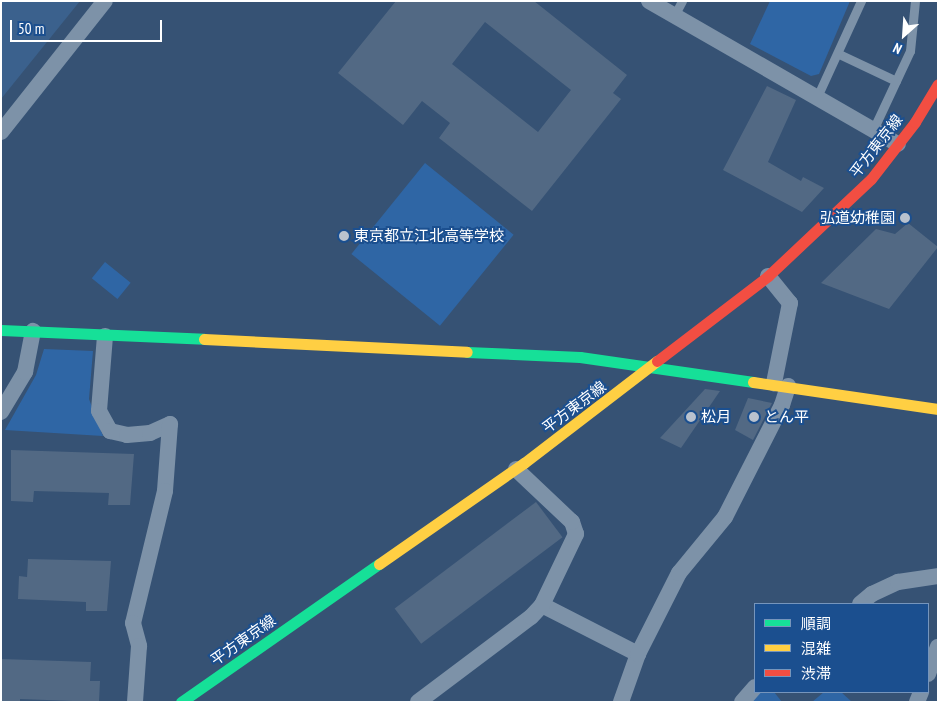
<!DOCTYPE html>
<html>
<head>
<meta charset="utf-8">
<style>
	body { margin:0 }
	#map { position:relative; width:939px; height:703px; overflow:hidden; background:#365274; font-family:"PT Sans Narrow","Noto Sans JP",sans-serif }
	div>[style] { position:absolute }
	.green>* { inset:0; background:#2f66a5; transform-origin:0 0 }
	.water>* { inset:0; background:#3b618d }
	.building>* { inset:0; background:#526984; transform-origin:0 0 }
	.lane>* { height:9px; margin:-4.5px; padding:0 4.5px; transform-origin:4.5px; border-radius:4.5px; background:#7d92a8 }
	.street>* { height:16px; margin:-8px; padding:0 8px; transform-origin:8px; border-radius:8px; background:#7d92a8 }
	.fast>* { height:11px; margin:-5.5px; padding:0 5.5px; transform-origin:5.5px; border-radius:5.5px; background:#16e098 }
	.slow>* { height:11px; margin:-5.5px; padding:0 5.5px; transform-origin:5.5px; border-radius:5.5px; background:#ffcf43 }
	.jam>* { height:11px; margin:-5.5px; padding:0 5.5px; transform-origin:5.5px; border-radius:5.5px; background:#f24e42 }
	.dots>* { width:14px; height:14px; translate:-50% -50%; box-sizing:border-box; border:2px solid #1b4f8f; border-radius:50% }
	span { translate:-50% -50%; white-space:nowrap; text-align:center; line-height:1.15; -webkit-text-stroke:4px #1b4f8f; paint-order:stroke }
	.street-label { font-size:15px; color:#fff }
	.poi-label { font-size:15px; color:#fff }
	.right { translate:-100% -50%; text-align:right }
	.left { translate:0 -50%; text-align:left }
	.frame { position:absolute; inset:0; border:2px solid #fff; pointer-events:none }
	.legend { position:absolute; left:754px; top:603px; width:175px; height:90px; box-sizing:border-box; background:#1b4f8f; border:1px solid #7695bc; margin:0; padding:6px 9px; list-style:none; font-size:15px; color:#fff }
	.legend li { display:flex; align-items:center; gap:10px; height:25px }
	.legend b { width:25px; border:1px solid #7695bc }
	.north { position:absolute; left:879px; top:10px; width:50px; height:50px; -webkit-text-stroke:4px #1b4f8f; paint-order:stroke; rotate:206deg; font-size:14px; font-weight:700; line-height:20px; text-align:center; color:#fff }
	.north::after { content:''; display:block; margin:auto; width:18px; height:22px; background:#fff; clip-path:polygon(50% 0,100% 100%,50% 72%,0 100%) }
	.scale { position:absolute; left:10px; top:20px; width:152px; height:22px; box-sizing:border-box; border:2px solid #fff; border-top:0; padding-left:6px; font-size:15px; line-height:18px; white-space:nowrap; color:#fff; -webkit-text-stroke:4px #1b4f8f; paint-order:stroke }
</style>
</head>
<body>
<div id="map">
	<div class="green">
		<div style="clip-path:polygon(770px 1px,850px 1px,819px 74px,811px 76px,750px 44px)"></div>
		<div style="left:425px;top:163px;width:114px;height:117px;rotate:39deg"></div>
		<div style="left:105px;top:262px;width:33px;height:21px;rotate:39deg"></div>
		<div style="clip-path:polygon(44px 349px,93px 351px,89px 399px,103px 436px,5px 430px,36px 375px)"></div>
		<div style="clip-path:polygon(757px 692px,774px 692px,782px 702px,749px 702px)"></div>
		<div style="clip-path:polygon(824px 692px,841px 692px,852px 702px,812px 702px)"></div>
	</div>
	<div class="water">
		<div style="clip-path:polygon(1px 1px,80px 1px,1px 99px)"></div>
	</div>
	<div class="building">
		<div style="clip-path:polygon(evenodd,396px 1px,534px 1px,627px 75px,613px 93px,621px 99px,532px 211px,439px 138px,450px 123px,422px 101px,403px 125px,338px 73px,396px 1px,485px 22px,571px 90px,538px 132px,452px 64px,485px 22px)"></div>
		<div style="clip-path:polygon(767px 86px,796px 100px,768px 162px,801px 181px,803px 177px,824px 188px,802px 212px,723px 170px)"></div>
		<div style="clip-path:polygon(908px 223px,938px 247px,889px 309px,821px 283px,876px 229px,895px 234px)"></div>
		<div style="clip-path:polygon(705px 389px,720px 391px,681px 448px,660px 438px)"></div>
		<div style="clip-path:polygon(748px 398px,772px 403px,753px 440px,735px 430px)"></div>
		<div style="clip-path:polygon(11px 450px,134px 454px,130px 505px,108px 505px,109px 493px,34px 491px,33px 502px,11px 501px)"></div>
		<div style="left:536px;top:502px;width:44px;height:177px;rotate:53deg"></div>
		<div style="clip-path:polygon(28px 559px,111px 561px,107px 611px,86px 611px,86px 602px,18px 599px,19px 576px,27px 577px)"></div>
		<div style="clip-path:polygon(1px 659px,91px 662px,90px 681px,100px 681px,99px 702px,20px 699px,20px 702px,1px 702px)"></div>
	</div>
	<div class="lane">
		<div style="left:674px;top:16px;width:17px;rotate:-62deg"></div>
		<div style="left:839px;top:54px;width:63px;rotate:25.3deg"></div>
		<div style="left:817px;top:97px;width:106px;rotate:-65.4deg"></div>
		<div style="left:873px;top:130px;width:87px;rotate:-64.9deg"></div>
		<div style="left:910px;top:51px;width:50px;rotate:-84.3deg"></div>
	</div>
	<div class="street">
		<div style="left:649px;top:1px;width:287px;rotate:29.9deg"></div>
		<div style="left:1px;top:132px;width:167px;rotate:-51.6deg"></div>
		<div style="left:768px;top:276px;width:35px;rotate:51deg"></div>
		<div style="left:790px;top:303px;width:82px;rotate:101.3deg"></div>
		<div style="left:105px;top:336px;width:75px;rotate:94.6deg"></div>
		<div style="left:99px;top:411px;width:23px;rotate:61deg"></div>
		<div style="left:110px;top:431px;width:17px;rotate:13deg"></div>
		<div style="left:127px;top:435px;width:23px;rotate:-5deg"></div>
		<div style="left:150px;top:433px;width:22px;rotate:-24deg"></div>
		<div style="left:170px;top:424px;width:67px;rotate:94.3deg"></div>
		<div style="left:165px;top:491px;width:136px;rotate:103.6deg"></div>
		<div style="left:133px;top:623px;width:24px;rotate:75deg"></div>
		<div style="left:139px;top:646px;width:56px;rotate:94.1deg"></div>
		<div style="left:1px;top:412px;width:47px;rotate:-59deg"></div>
		<div style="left:25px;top:372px;width:42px;rotate:-79deg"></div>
		<div style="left:860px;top:604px;width:16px;rotate:-40deg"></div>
		<div style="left:872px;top:594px;width:29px;rotate:-25deg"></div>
		<div style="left:898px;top:582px;width:40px;rotate:-8.5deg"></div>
		<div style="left:542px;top:605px;width:108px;rotate:27deg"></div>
		<div style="left:928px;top:674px;width:29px;rotate:-70deg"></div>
		<div style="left:418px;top:702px;width:141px;rotate:-37deg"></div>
		<div style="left:531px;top:617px;width:16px;rotate:-47deg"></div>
		<div style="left:542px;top:605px;width:79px;rotate:-64.4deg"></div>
		<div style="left:576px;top:534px;width:13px;rotate:-108deg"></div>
		<div style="left:572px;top:522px;width:77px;rotate:-136.6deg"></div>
		<div style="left:621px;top:702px;width:51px;rotate:-70.5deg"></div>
		<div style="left:638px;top:654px;width:91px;rotate:-63.2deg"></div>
		<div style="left:679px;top:573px;width:72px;rotate:-50.6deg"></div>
		<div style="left:725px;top:517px;width:126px;rotate:-63deg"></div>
		<div style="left:782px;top:405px;width:20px;rotate:-72deg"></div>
		<div style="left:742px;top:702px;width:20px;rotate:-49deg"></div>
		<div style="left:917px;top:702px;width:11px;rotate:-68deg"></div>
	</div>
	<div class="fast">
		<div style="left:1px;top:330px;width:203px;rotate:2.5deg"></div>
		<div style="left:467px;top:352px;width:113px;rotate:2.5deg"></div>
		<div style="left:580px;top:357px;width:175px;rotate:8.2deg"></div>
		<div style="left:181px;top:702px;width:241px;rotate:-34.9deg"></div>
	</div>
	<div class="slow">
		<div style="left:204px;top:339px;width:263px;rotate:2.8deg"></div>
		<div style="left:753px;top:382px;width:187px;rotate:8.3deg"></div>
		<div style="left:379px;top:564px;width:177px;rotate:-34.9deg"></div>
		<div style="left:524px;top:463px;width:168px;rotate:-37.5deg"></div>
	</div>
	<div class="jam">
		<div style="left:657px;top:361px;width:140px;rotate:-37.4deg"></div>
		<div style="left:768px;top:276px;width:141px;rotate:-43.3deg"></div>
		<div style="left:871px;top:179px;width:72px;rotate:-52.3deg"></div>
		<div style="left:915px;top:122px;width:44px;rotate:-58.8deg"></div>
	</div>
	<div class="dots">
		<div style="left:905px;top:218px;background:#b9c2ce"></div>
		<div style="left:344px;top:236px;background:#b9c2ce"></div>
		<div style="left:691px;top:417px;background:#b9c2ce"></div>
		<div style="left:754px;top:417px;background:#b9c2ce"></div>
	</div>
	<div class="street-label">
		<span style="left:876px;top:146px;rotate:-52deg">平方東京線</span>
		<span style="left:574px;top:407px;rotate:-37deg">平方東京線</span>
		<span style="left:243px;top:640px;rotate:-35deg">平方東京線</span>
	</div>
	<div class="poi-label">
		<span class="right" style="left:895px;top:218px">弘道幼稚園</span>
		<span class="left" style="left:354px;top:236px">東京都立江北高等学校</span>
		<span class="left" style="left:701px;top:417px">松月</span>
		<span class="left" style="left:764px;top:417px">とん平</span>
	</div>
	<div class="frame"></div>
	<ul class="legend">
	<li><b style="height:6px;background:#16e098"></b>順調</li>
	<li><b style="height:6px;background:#ffcf43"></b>混雑</li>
	<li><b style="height:6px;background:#f24e42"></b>渋滞</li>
	</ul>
	<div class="north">N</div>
	<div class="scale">50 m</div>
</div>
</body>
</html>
